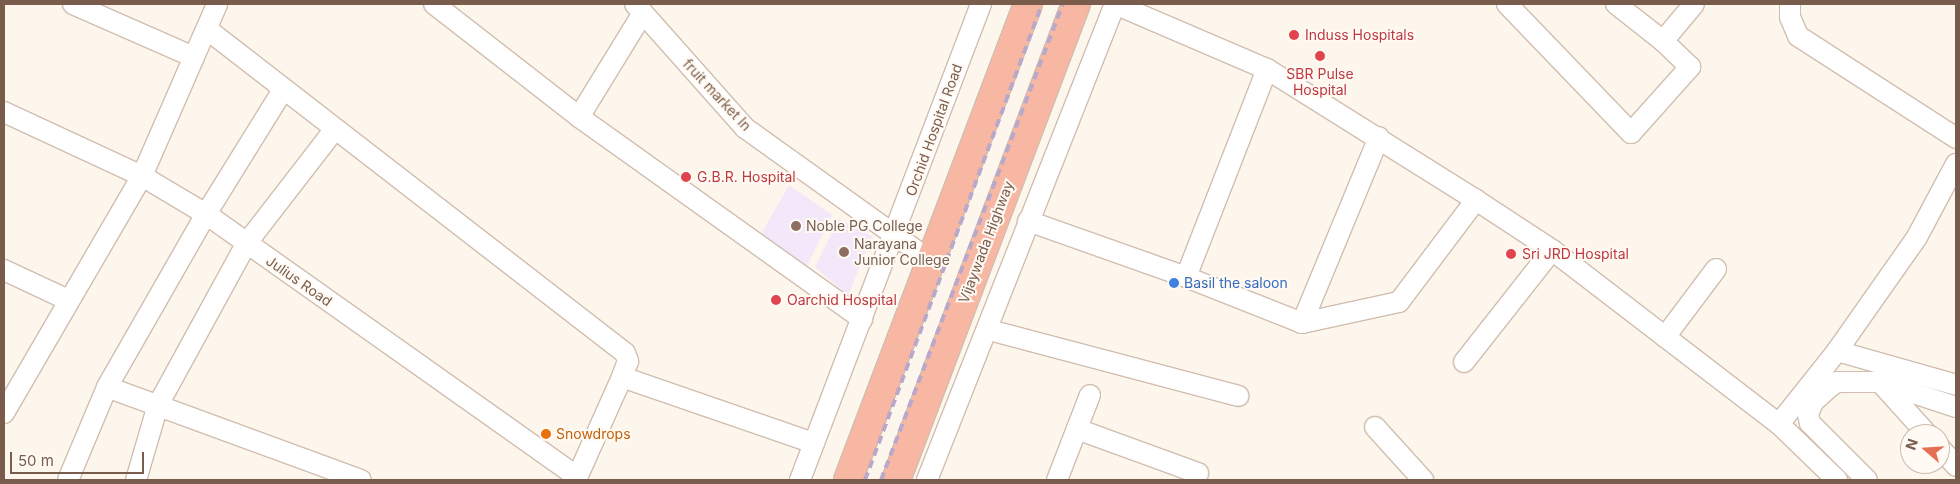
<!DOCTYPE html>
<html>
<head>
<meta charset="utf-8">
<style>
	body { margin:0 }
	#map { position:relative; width:1960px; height:484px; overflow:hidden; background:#fdf6ec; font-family:Inter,sans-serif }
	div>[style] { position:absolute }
	.education>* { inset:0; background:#f3e8fa }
	.roads { filter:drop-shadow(1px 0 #d1beb0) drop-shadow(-1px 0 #d1beb0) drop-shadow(0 1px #d1beb0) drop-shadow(0 -1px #d1beb0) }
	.minor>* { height:20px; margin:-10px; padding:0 10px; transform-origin:10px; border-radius:10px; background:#fff }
	.highway>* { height:28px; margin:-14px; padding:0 14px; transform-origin:14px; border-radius:14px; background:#f7b7a3 }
	.rail>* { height:4px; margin-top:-2px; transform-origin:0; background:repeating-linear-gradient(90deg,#b9a8c9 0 8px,transparent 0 13px) }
	.dots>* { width:14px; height:14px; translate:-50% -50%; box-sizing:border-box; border:2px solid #fffaf3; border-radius:50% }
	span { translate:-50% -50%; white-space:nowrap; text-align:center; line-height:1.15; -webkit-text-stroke:4px #fffaf3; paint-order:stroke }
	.health-label { font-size:14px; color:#be3a42 }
	.left { translate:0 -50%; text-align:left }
	.street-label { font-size:14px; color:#7a5c4d }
	.education-label { font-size:14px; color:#785e54 }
	.shop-label { font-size:14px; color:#366cbe }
	.food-label { font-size:14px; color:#c56008 }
	.frame { position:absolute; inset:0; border:5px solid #7a5c4d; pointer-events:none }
	.north { position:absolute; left:1900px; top:424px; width:50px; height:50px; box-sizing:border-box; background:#fffaf3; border:1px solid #cabbb1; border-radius:50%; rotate:289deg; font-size:14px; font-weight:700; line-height:20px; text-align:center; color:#7a5c4d }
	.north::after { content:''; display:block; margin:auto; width:18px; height:22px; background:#e76f51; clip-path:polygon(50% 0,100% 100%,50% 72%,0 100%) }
	.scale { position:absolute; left:10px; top:452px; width:134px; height:22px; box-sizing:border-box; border:2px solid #7a5c4d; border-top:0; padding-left:6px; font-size:15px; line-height:18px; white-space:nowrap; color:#7a5c4d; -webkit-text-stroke:4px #fffaf3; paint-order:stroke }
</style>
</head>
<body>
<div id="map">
	<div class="education">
		<div style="clip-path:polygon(789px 185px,832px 215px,806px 268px,760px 236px)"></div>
		<div style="clip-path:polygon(839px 219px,872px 236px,848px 296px,815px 267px)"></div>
	</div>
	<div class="roads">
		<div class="minor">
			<div style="left:73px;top:4px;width:132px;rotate:23.7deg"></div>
			<div style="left:434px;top:4px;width:184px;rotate:37.9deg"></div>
			<div style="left:579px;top:117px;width:348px;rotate:35.5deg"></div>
			<div style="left:635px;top:4px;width:166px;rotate:48.4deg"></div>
			<div style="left:745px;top:128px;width:230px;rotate:35.6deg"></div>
			<div style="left:1115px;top:4px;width:165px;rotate:23.2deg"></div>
			<div style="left:1267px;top:69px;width:247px;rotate:32.1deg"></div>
			<div style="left:1476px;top:200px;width:91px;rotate:33.3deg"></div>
			<div style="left:1552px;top:250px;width:286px;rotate:37.5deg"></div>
			<div style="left:1779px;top:424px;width:81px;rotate:44deg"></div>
			<div style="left:1507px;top:4px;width:179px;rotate:46.1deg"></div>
			<div style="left:1631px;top:133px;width:89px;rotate:-48.2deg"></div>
			<div style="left:1690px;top:67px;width:37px;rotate:-136deg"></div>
			<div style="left:1663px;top:41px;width:48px;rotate:-50deg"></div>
			<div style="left:1616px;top:4px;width:60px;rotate:38.2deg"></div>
			<div style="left:1790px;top:4px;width:13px;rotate:90deg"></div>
			<div style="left:1790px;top:17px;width:21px;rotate:67deg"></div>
			<div style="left:1798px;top:36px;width:188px;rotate:32.8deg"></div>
			<div style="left:208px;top:30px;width:527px;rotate:37.76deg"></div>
			<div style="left:625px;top:353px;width:9px;rotate:69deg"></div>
			<div style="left:628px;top:361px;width:17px;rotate:111deg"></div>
			<div style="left:622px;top:377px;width:113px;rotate:114.1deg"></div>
			<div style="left:4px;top:112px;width:152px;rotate:24.9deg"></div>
			<div style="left:142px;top:176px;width:74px;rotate:30.7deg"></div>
			<div style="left:206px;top:214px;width:455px;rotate:35.3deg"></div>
			<div style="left:579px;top:117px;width:122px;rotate:-58.4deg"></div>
			<div style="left:1028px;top:221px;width:168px;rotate:19.5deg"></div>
			<div style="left:1186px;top:277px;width:125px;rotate:21.6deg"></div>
			<div style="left:1302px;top:323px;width:99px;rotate:-12.2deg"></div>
			<div style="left:1399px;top:302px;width:128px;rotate:-53deg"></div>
			<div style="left:4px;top:270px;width:71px;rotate:25.1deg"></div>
			<div style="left:1186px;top:277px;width:223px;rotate:-68.7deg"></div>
			<div style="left:1302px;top:323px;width:201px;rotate:-67.5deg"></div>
			<div style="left:989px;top:330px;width:258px;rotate:14.8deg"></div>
			<div style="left:1665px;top:337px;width:85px;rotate:-53.1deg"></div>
			<div style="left:1837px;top:351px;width:124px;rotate:15.9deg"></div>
			<div style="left:1464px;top:362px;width:142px;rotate:-51.8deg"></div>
			<div style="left:622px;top:377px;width:203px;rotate:19deg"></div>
			<div style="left:1881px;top:383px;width:69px;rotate:48deg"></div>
			<div style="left:107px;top:387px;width:270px;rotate:20.1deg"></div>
			<div style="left:4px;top:413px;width:274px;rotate:-59.8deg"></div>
			<div style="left:142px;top:176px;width:188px;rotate:-66.4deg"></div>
			<div style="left:1779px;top:424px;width:93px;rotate:-51.5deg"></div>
			<div style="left:1837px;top:351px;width:139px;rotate:-54.9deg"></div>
			<div style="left:1917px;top:237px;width:83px;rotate:-61.9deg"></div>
			<div style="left:1375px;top:427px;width:72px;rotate:47.8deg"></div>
			<div style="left:1077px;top:429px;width:129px;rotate:20deg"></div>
			<div style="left:1940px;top:448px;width:24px;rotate:48deg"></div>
			<div style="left:68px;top:480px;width:101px;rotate:-67.2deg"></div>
			<div style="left:107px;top:387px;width:199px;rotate:-60.2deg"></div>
			<div style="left:206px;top:214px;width:146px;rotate:-58.2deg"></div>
			<div style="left:136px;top:480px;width:78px;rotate:-73.7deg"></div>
			<div style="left:158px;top:405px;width:183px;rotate:-61.3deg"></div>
			<div style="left:246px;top:244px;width:144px;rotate:-52.3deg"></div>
			<div style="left:800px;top:480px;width:509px;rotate:-69.18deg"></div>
			<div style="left:927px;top:480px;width:512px;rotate:-68.45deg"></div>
			<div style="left:1057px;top:480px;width:91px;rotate:-68.8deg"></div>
			<div style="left:1867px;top:480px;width:81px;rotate:-135deg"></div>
			<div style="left:1810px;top:423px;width:9px;rotate:-103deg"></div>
			<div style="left:1808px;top:414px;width:13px;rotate:-67deg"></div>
			<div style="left:1813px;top:402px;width:24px;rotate:-42deg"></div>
			<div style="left:1831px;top:386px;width:7px;rotate:-34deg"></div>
			<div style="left:1837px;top:382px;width:43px"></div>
			<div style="left:1880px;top:382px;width:80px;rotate:18.2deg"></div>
		</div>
		<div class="highway">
			<div style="left:848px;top:480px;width:509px;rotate:-69.29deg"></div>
			<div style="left:896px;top:480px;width:509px;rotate:-69.29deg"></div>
		</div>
	</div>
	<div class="rail">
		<div style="left:865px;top:480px;width:508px;rotate:-69.6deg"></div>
		<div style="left:881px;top:480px;width:510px;rotate:-69.08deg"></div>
	</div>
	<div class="dots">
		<div style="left:1294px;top:35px;background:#e0444e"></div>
		<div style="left:1320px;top:56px;background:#e0444e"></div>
		<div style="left:686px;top:177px;background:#e0444e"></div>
		<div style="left:796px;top:226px;background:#8d6e63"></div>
		<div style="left:844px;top:252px;background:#8d6e63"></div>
		<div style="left:1511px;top:254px;background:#e0444e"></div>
		<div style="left:1174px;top:283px;background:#3f7fe0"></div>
		<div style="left:776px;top:300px;background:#e0444e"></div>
		<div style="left:546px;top:434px;background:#e8710a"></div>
	</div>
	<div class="health-label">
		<span class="left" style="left:1305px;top:35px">Induss Hospitals</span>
		<span style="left:1320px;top:82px">SBR Pulse<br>Hospital</span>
		<span class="left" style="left:697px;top:177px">G.B.R. Hospital</span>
		<span class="left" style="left:1522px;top:254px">Sri JRD Hospital</span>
		<span class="left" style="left:787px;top:300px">Oarchid Hospital</span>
	</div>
	<div class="street-label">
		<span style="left:717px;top:95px;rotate:47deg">fruit market ln</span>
		<span style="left:934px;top:130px;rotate:-70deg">Orchid Hospital Road</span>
		<span style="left:986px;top:242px;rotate:-69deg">Vijaywada Highway</span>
		<span style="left:299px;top:281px;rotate:35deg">Julius Road</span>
	</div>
	<div class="education-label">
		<span class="left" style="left:806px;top:226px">Noble PG College</span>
		<span class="left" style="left:854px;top:252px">Narayana<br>Junior College</span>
	</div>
	<div class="shop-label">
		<span class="left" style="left:1184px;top:283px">Basil the saloon</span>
	</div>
	<div class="food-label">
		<span class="left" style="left:556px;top:434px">Snowdrops</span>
	</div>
	<div class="frame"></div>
	<div class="north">N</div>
	<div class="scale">50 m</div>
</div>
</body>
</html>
